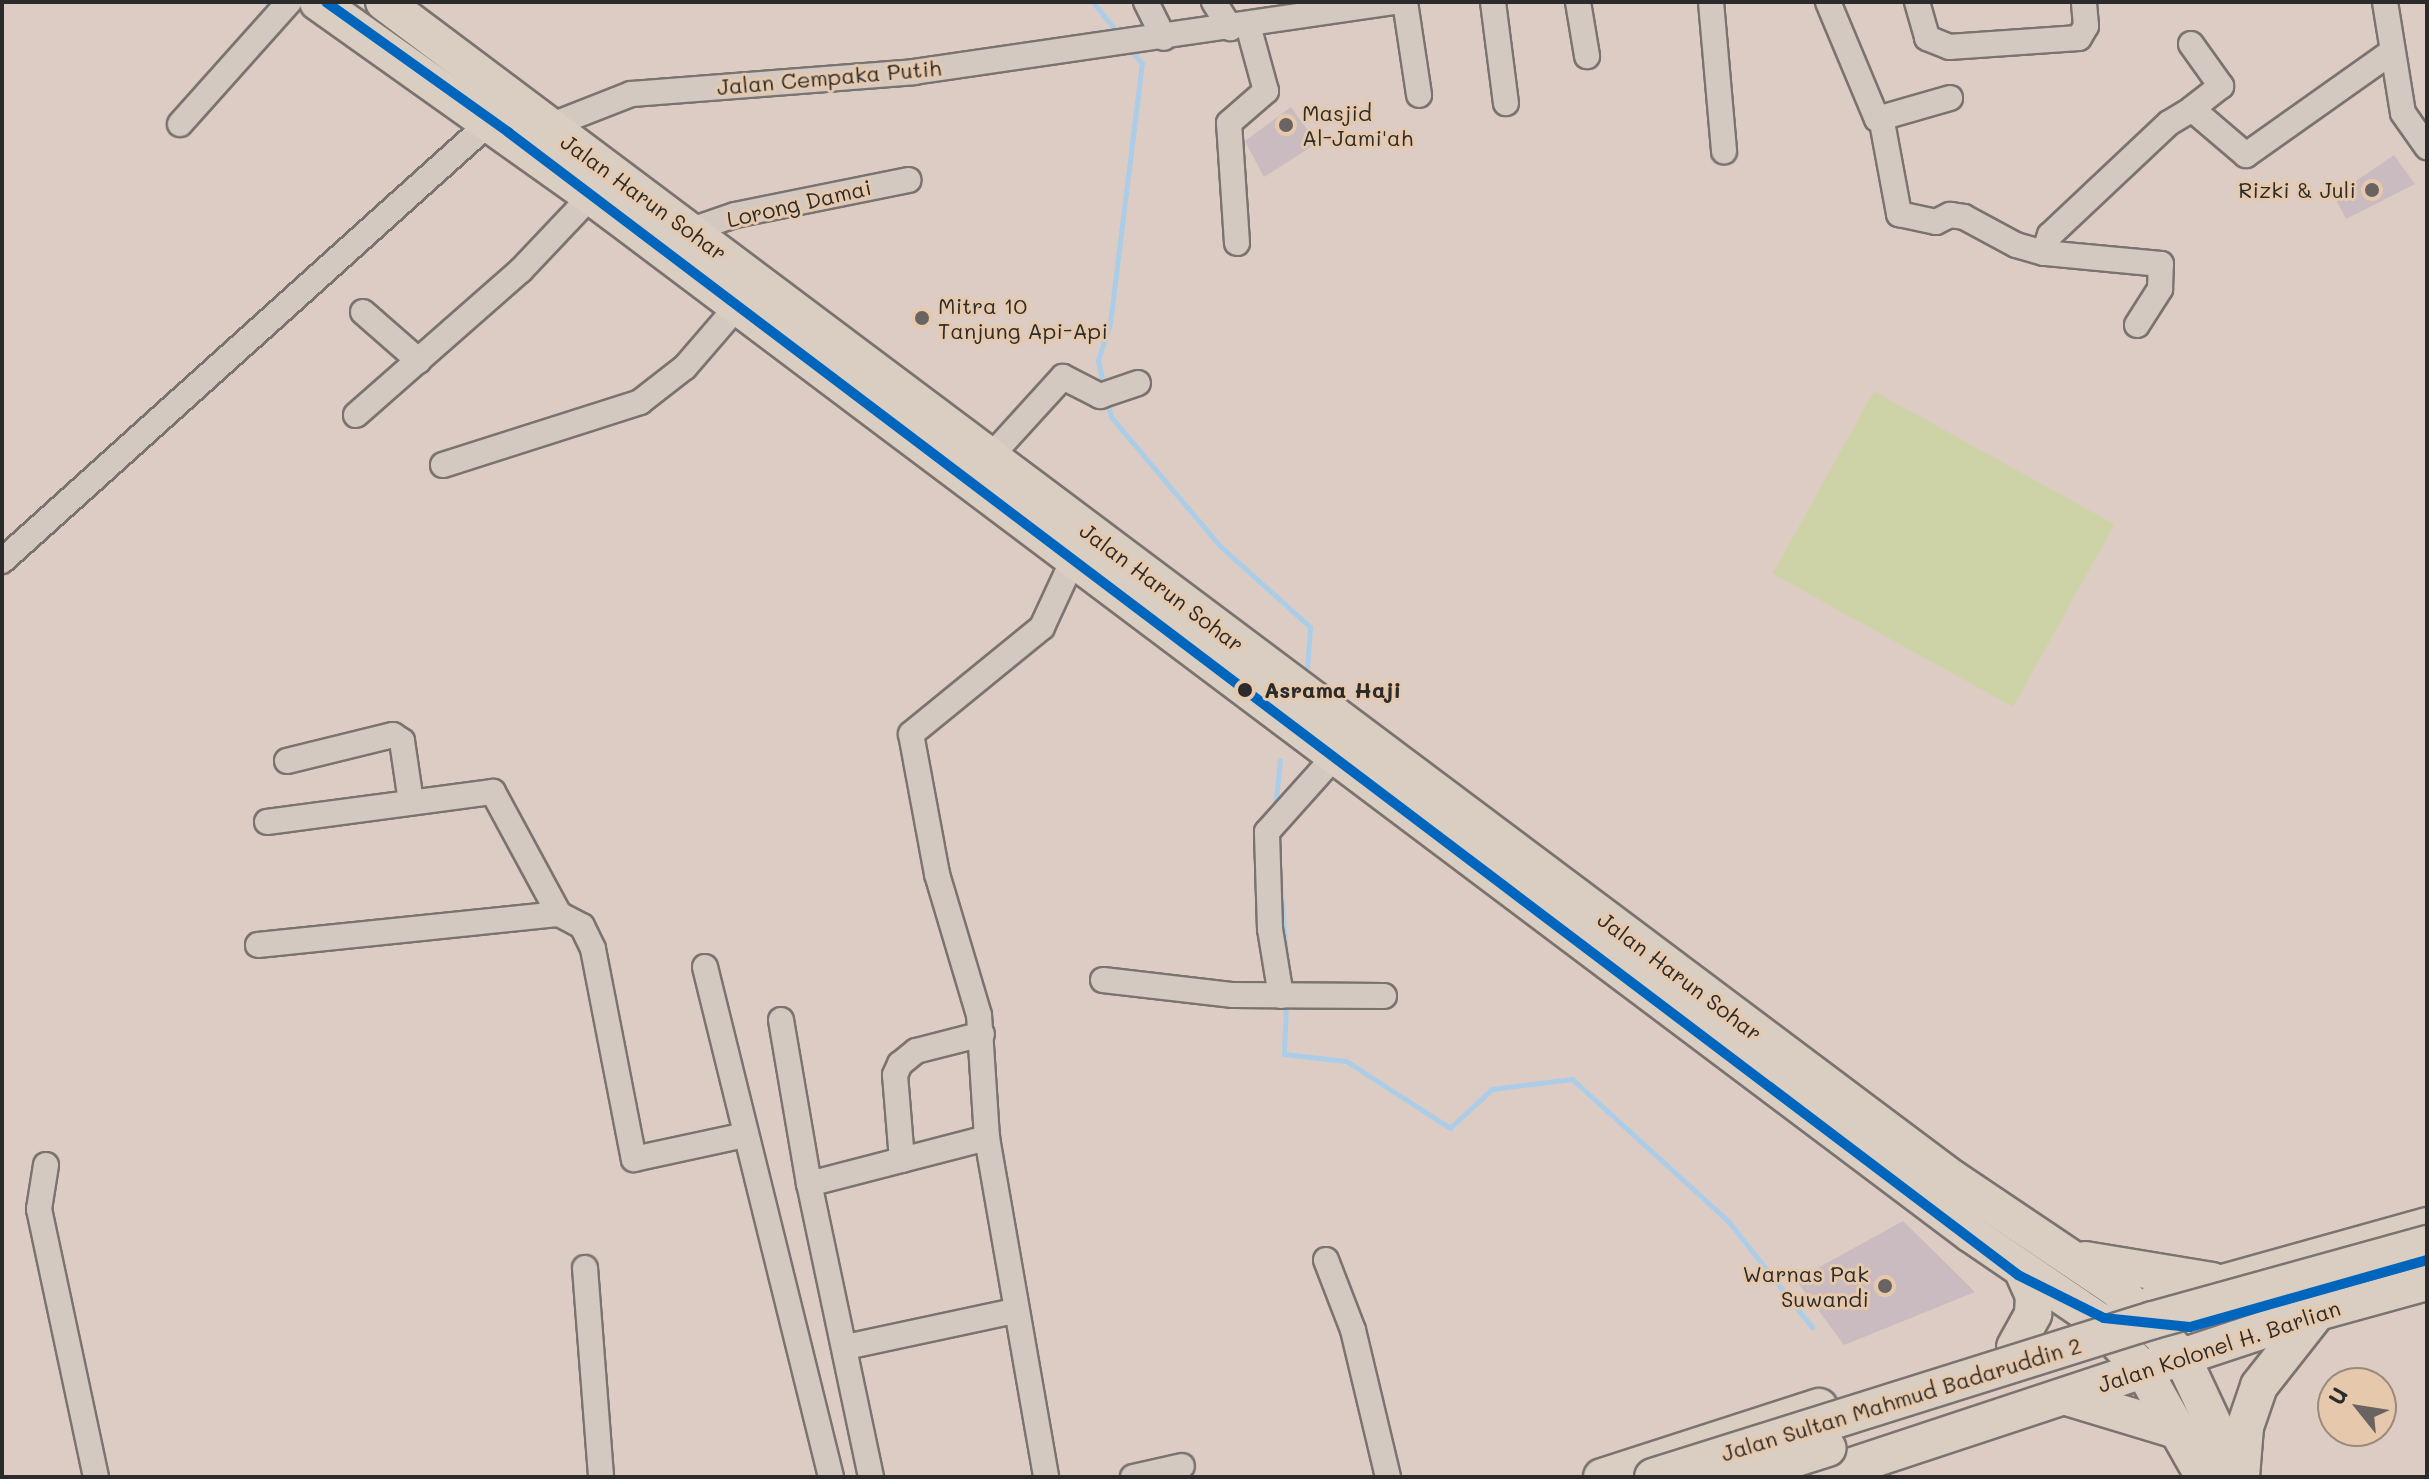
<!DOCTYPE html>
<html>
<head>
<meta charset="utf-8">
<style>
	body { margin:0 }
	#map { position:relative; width:2429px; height:1479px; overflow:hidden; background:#dcccc4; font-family:Mali,sans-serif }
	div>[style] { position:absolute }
	.green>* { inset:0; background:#ced3a7; transform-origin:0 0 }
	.stream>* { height:5px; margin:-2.5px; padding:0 2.5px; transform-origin:2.5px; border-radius:2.5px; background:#accde8 }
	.building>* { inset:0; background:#c9bbbf }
	.roads { filter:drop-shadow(2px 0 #7b7370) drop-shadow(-2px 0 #7b7370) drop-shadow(0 2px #7b7370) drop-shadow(0 -2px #7b7370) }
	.minor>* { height:24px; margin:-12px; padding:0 12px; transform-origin:12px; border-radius:12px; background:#d4c9c1 }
	.highway>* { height:36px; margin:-18px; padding:0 18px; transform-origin:18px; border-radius:18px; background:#d9cec1 }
	.bridges { filter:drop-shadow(2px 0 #7b7370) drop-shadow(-2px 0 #7b7370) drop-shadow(0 2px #7b7370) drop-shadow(0 -2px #7b7370) }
	.highway-bridge>* { height:36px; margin:-18px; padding:0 18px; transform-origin:18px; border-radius:18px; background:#d9cec1 }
	.rail-1>* { height:10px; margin:-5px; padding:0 5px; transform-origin:5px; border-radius:5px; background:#0065bd }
	.dots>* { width:22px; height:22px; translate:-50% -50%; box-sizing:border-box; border:4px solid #e6c9ad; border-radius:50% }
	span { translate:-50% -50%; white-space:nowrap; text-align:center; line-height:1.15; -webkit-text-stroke:6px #e6c9ad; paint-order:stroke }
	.street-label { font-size:22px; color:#2b2b2b }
	.poi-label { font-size:22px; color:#2b2b2b }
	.left { translate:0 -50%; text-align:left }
	.right { translate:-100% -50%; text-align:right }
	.stop-label { font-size:22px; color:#2b2b2b; font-weight:700 }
	.frame { position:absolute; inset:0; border:4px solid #2b2b2b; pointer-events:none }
	.north { position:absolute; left:2317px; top:1367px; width:80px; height:80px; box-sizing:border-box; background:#e6c9ad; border:2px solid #9b8a79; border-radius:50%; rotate:300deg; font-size:22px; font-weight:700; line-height:32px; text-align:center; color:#2b2b2b }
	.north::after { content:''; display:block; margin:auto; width:28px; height:36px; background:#696361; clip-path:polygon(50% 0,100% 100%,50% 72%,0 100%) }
</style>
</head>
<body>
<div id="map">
	<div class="green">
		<div style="left:1874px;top:391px;width:275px;height:209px;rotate:29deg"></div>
	</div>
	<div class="stream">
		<div style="left:1093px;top:2px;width:43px;rotate:51.5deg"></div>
		<div style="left:1104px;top:388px;width:29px;rotate:-102deg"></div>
		<div style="left:1098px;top:360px;width:39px;rotate:-72deg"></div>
		<div style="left:1110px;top:323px;width:262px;rotate:-83deg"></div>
		<div style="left:1142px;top:63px;width:17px;rotate:-130deg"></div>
		<div style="left:1107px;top:401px;width:16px;rotate:76deg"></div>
		<div style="left:1111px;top:417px;width:167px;rotate:49.8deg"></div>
		<div style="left:1219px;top:545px;width:122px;rotate:42deg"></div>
		<div style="left:1310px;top:627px;width:42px;rotate:94.1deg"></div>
		<div style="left:1275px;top:809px;width:49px;rotate:-84.2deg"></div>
		<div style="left:1278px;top:854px;width:101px;rotate:85.5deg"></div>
		<div style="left:1286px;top:1001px;width:53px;rotate:92.2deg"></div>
		<div style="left:1284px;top:1054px;width:62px;rotate:6.4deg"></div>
		<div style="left:1346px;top:1061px;width:124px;rotate:32.8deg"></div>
		<div style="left:1450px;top:1128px;width:57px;rotate:-42.9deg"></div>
		<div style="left:1492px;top:1089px;width:81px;rotate:-7.1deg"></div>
		<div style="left:1572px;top:1079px;width:212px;rotate:42.3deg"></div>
		<div style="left:1729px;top:1222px;width:134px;rotate:51.7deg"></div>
	</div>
	<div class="building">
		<div style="clip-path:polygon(1291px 107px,1317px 143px,1264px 177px,1245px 141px)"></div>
		<div style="clip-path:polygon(2394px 155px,2415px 184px,2346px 219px,2334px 196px)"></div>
		<div style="clip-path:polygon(1903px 1221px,1975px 1292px,1844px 1345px,1796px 1280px)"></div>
	</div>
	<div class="roads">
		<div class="minor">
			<div style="left:1146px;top:2px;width:40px;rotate:63.4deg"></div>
			<div style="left:1214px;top:2px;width:31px;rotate:58deg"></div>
			<div style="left:1405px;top:2px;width:94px;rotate:81.4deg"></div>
			<div style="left:1493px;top:2px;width:102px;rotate:82.7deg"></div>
			<div style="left:1578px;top:2px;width:55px;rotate:80.5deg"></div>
			<div style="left:1711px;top:2px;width:150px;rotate:85deg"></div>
			<div style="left:1828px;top:2px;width:127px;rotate:67.3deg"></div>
			<div style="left:1877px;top:119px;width:76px;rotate:-16deg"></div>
			<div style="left:1917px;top:2px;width:37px;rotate:74deg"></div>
			<div style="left:1927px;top:38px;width:24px;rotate:22deg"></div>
			<div style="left:1949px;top:47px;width:130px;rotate:-4deg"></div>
			<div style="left:2079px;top:38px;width:14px;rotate:-60deg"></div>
			<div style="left:2086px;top:26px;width:24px;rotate:-95deg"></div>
			<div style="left:2385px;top:2px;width:112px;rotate:80.8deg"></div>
			<div style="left:2403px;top:113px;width:42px;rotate:54.8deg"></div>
			<div style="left:2191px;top:44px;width:52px;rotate:54.5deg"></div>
			<div style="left:2221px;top:86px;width:37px;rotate:142deg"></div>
			<div style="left:1882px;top:122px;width:94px;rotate:79.5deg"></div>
			<div style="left:1899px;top:214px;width:38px;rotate:12deg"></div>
			<div style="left:1936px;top:222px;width:16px;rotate:-27deg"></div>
			<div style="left:1950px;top:215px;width:14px;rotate:8deg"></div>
			<div style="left:1964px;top:217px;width:59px;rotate:28.3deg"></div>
			<div style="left:2016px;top:245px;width:29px;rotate:16deg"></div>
			<div style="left:180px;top:124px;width:164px;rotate:-48.2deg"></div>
			<div style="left:547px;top:127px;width:90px;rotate:-21.4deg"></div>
			<div style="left:631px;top:94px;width:284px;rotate:-4.4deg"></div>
			<div style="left:914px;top:72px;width:486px;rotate:-8.3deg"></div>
			<div style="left:691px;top:230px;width:46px;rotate:-18.8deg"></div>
			<div style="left:735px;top:215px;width:177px;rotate:-11.4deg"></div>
			<div style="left:1237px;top:243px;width:120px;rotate:-93.8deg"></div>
			<div style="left:1229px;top:123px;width:49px;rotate:-40.9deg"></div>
			<div style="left:1266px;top:91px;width:68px;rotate:-105.3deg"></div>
			<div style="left:363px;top:312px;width:74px;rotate:41.2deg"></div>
			<div style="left:2137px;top:325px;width:43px;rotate:-57.4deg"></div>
			<div style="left:2160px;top:289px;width:25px;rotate:-88deg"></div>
			<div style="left:2161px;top:264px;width:118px;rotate:-174.6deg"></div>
			<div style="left:2044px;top:253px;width:19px;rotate:-72deg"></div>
			<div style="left:2050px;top:235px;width:163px;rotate:-43.3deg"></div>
			<div style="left:2169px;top:123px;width:27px;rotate:-31deg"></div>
			<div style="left:2192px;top:109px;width:71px;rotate:40.4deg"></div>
			<div style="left:2246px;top:155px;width:176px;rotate:-35.3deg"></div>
			<div style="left:356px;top:415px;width:220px;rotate:-41.3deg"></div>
			<div style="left:521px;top:270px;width:102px;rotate:-46.6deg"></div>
			<div style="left:991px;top:456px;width:107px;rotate:-47.7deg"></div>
			<div style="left:1063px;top:377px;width:42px;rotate:27.2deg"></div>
			<div style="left:1100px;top:396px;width:40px;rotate:-18.9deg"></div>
			<div style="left:443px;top:465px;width:207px;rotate:-17.7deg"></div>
			<div style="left:640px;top:402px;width:57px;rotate:-37.9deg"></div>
			<div style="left:685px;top:367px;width:77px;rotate:-49.2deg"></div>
			<div style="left:2px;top:561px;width:656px;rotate:-41.97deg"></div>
			<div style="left:287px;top:761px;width:109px;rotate:-13.8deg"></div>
			<div style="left:393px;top:735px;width:11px;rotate:34deg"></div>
			<div style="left:402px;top:741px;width:62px;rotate:81.6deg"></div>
			<div style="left:267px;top:822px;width:228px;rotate:-7.6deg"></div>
			<div style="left:493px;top:792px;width:139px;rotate:61.6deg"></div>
			<div style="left:258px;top:945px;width:303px;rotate:-5.9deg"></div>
			<div style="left:559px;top:914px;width:26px;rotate:28deg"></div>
			<div style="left:582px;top:926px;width:25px;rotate:64deg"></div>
			<div style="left:593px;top:949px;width:214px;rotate:79deg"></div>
			<div style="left:634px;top:1159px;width:114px;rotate:-12.2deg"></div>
			<div style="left:705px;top:967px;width:525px;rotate:76.12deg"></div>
			<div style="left:1103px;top:980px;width:131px;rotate:6.6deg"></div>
			<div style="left:1233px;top:995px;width:151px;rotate:0.4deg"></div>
			<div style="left:1281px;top:996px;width:68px;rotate:-99.3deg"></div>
			<div style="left:1270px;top:929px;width:97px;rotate:-91.8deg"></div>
			<div style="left:1267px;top:832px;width:101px;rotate:-48.2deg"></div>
			<div style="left:781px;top:1020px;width:166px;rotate:80.3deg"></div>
			<div style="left:987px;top:1138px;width:123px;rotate:-93.7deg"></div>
			<div style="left:979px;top:1015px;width:147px;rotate:-106.6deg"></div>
			<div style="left:937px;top:874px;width:142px;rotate:-100.5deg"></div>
			<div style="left:911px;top:734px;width:169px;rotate:-39.2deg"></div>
			<div style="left:1042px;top:627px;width:72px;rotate:-65.2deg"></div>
			<div style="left:902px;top:1160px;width:85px;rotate:-94.7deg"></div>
			<div style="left:895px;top:1075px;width:12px;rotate:-66deg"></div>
			<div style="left:900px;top:1064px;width:21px;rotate:-39deg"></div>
			<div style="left:916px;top:1051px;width:68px;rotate:-14.4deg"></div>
			<div style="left:46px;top:1165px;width:45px;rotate:99deg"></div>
			<div style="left:39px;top:1209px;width:274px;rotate:78deg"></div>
			<div style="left:1326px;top:1260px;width:75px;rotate:68.9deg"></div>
			<div style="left:1353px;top:1330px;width:151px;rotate:76.6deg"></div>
			<div style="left:585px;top:1268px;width:210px;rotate:85.6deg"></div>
			<div style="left:846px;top:1347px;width:172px;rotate:-12.1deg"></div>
			<div style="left:871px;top:1477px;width:299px;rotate:-101.9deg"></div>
			<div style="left:809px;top:1184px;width:184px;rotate:-14.5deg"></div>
			<div style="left:987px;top:1138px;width:344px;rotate:80.1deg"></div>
			<div style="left:1133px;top:1477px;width:50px;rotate:-12.7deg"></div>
		</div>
		<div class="highway">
			<div style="left:318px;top:2px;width:335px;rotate:35.4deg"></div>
			<div style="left:591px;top:196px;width:1727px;rotate:36.95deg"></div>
			<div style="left:1971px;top:1234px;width:153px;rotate:34.3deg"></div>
			<div style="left:2097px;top:1320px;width:69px;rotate:47.3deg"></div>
			<div style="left:2144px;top:1371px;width:122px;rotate:60.5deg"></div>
			<div style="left:384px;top:2px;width:1961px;rotate:36.88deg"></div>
			<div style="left:1953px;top:1179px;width:197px;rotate:33.9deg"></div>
			<div style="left:2117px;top:1289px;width:94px;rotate:46.3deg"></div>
			<div style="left:2182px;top:1357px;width:132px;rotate:65deg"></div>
			<div style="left:2085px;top:1260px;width:129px;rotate:9.4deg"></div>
			<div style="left:2155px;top:1302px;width:282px;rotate:-15.6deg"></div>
			<div style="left:2015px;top:1347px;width:38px;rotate:-61deg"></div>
			<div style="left:2033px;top:1314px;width:18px;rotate:-87deg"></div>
			<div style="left:2034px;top:1296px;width:24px;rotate:-114deg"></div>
			<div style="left:2067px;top:1397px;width:114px;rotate:16.8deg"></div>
			<div style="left:1602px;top:1477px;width:228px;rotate:-17.9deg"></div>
			<div style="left:1819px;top:1477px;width:526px;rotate:-18.3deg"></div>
			<div style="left:2318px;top:1312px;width:113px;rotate:-15.4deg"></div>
			<div style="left:2241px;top:1477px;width:50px;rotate:-85.4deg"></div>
			<div style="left:2245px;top:1427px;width:43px;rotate:-71.1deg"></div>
			<div style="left:2259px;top:1386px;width:89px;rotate:-51.8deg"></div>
		</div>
	</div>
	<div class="bridges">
		<div class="highway-bridge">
			<div style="left:1653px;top:1477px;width:524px;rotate:-17.43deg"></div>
			<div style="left:2153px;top:1320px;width:284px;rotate:-15.5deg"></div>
			<div style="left:1736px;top:1477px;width:96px;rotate:-17.5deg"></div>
		</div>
	</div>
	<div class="rail-1">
		<div style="left:326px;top:2px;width:224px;rotate:35.5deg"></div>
		<div style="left:508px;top:132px;width:1894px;rotate:37.12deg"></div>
		<div style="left:2018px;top:1275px;width:96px;rotate:26.6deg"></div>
		<div style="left:2104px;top:1318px;width:86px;rotate:6deg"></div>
		<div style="left:2190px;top:1327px;width:246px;rotate:-15.8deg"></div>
	</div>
	<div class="dots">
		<div style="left:1286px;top:125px;background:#696361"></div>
		<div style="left:2372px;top:190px;background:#696361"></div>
		<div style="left:922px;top:318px;background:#696361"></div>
		<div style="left:1245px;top:690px;background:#2b2b2b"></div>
		<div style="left:1885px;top:1286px;background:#696361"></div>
	</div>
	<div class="street-label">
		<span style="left:829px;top:77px;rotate:-5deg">Jalan Cempaka Putih</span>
		<span style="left:644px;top:197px;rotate:36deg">Jalan Harun Sohar</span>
		<span style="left:799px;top:203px;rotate:-13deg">Lorong Damai</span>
		<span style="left:1162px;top:587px;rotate:37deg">Jalan Harun Sohar</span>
		<span style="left:1680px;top:976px;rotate:37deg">Jalan Harun Sohar</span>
		<span style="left:2219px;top:1346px;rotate:-18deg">Jalan Kolonel H. Barlian</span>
		<span style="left:1901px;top:1399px;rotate:-17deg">Jalan Sultan Mahmud Badaruddin 2</span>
	</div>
	<div class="poi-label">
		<span class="left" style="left:1302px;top:125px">Masjid<br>Al-Jami'ah</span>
		<span class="right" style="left:2356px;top:190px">Rizki &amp; Juli</span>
		<span class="left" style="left:938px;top:318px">Mitra 10<br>Tanjung Api-Api</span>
		<span class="right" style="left:1869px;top:1286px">Warnas Pak<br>Suwandi</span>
	</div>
	<div class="stop-label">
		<span class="left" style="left:1264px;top:690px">Asrama Haji</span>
	</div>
	<div class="frame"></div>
	<div class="north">U</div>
</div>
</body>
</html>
